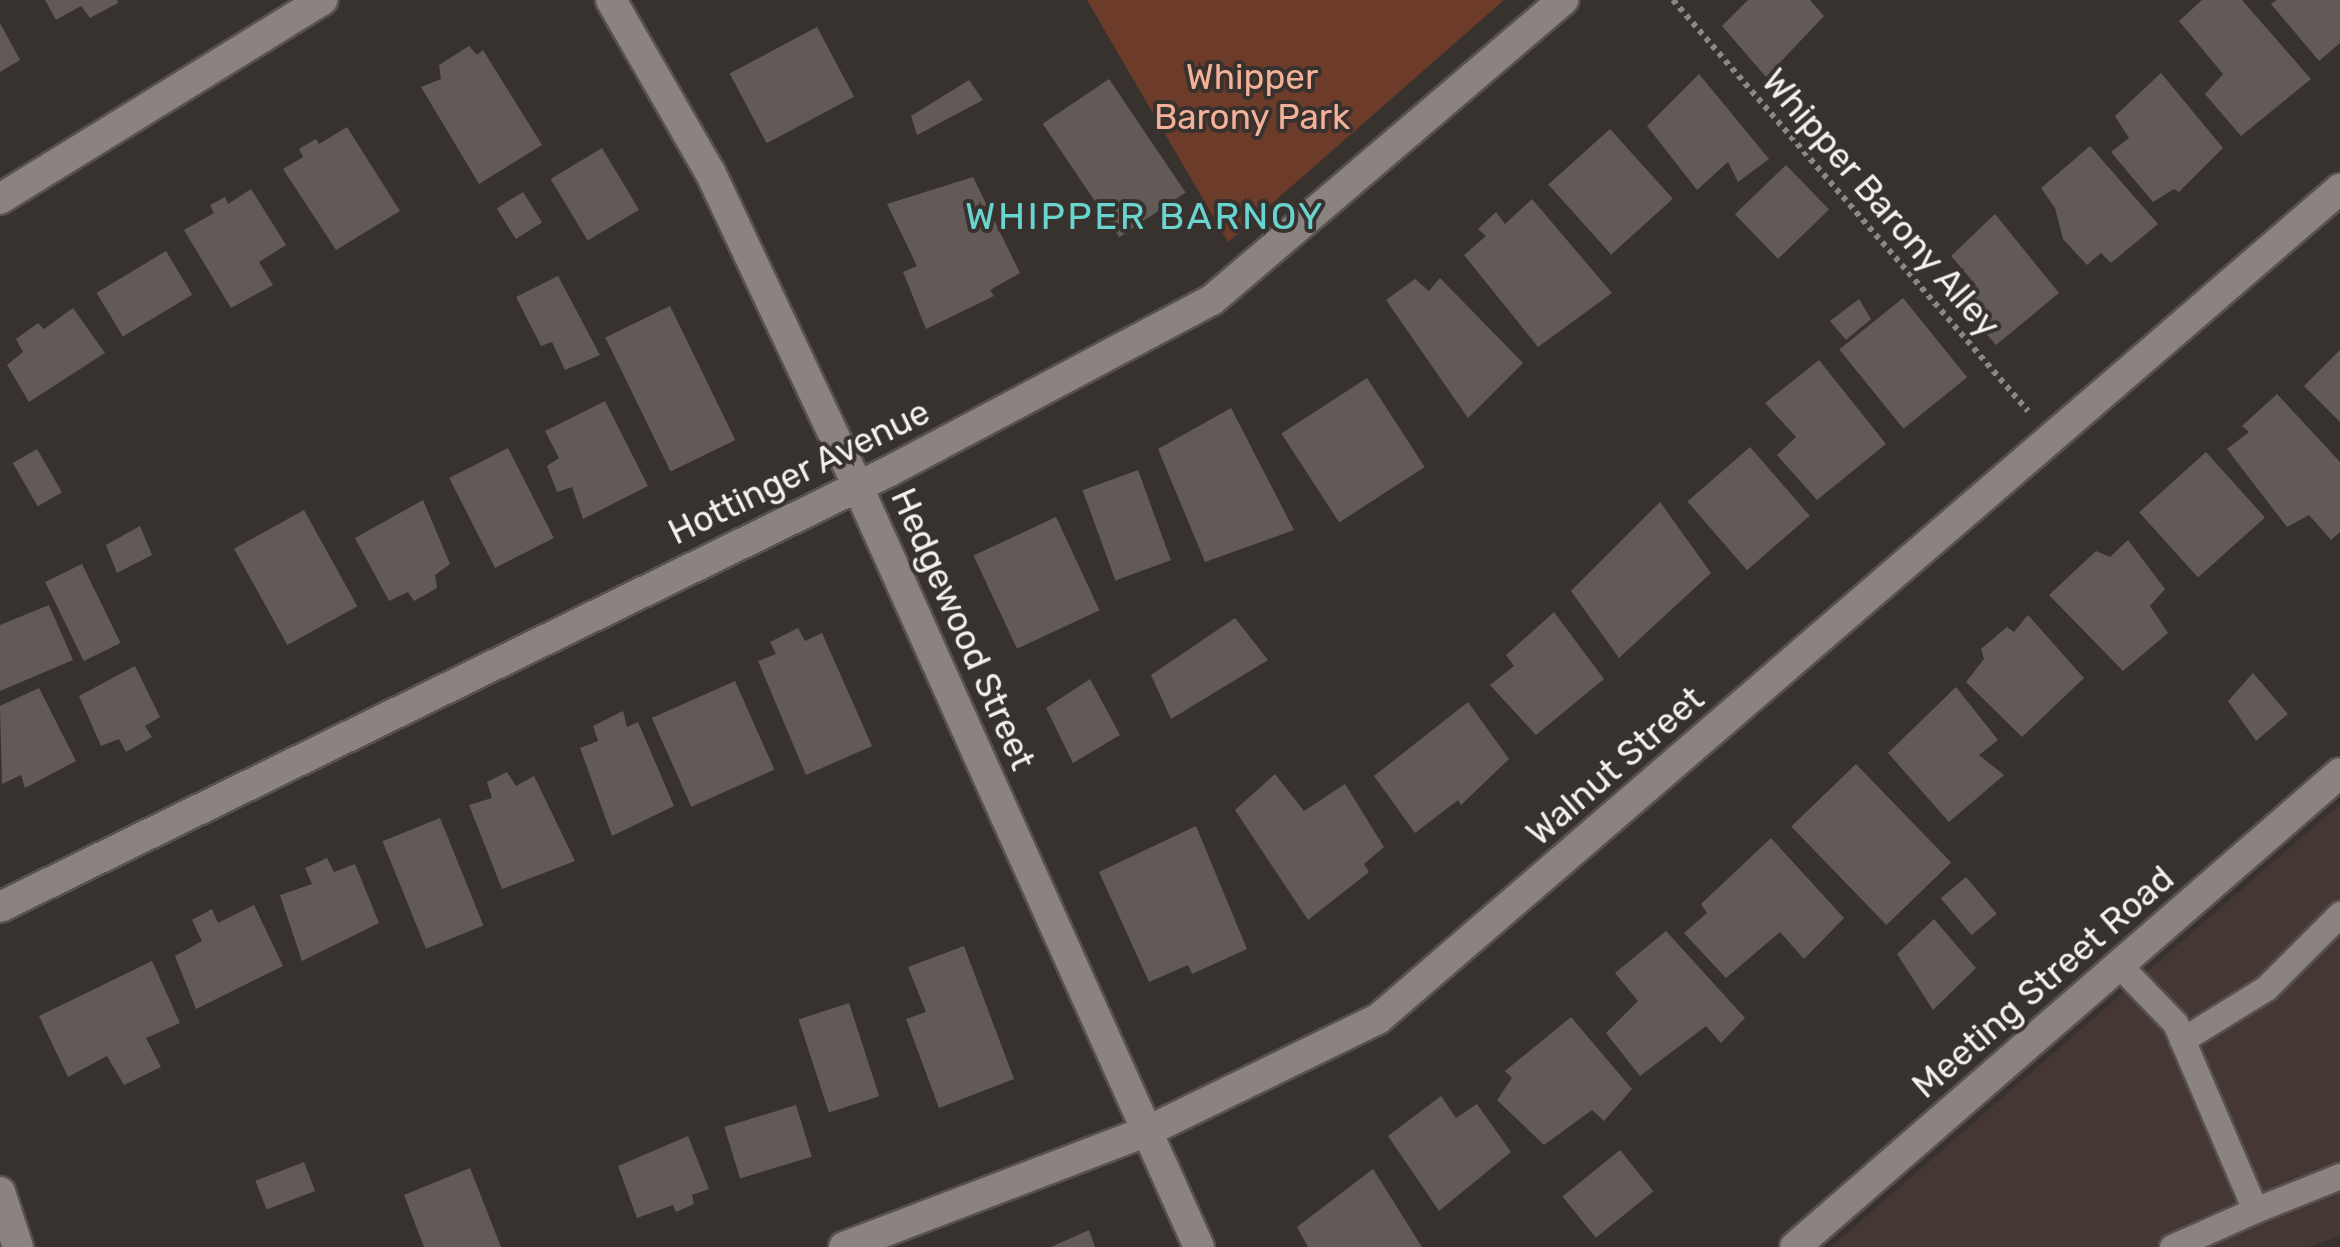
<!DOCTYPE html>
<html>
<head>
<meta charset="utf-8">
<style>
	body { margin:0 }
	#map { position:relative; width:2340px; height:1247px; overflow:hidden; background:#38322f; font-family:Rubik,sans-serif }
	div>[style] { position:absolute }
	.built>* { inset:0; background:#453733 }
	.green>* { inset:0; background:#6d3b29 }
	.building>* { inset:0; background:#615a57; transform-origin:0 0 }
	.path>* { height:6px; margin-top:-3px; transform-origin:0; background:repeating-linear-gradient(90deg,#8c8785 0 5px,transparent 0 10px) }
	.roads { filter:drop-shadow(2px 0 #57514f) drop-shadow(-2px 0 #57514f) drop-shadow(0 2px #57514f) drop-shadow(0 -2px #57514f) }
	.service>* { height:25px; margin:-12.5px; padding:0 12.5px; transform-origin:12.5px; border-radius:12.5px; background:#8b8380 }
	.minor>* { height:30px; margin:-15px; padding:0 15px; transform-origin:15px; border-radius:15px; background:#8b8380 }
	.tertiary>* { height:30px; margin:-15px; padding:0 15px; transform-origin:15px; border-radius:15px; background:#8b8380 }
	span { translate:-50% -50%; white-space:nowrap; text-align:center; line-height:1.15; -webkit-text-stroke:8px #38322f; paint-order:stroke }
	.park-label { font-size:35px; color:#f4b098 }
	.street-label { font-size:35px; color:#f5f0ef }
	.neighbourhood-label { font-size:38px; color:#69d5ce; letter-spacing:2.5px }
</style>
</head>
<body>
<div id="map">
	<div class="built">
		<div style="clip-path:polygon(2340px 804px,2340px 1235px,2309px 1247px,1831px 1247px)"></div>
	</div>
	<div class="green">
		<div style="clip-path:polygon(1087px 0,1504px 0,1228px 242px)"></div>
	</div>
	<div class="building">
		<div style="clip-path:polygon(45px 0,117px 0,118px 3px,90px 18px,81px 6px,56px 20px)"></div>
		<div style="clip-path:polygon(1748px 0,1810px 0,1824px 16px,1766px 77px,1722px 26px)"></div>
		<div style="clip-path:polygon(2202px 0,2242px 0,2311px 79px,2241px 136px,2205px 94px,2223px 74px,2179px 21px)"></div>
		<div style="clip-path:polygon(2277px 0,2340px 0,2340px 43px,2319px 61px,2271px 4px)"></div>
		<div style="clip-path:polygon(0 23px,20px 60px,0 72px)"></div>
		<div style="left:817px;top:27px;width:79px;height:99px;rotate:62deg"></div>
		<div style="clip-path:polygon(469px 46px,477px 55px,483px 50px,542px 145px,479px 184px,421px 87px,441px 79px,439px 65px)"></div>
		<div style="clip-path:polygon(2161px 73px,2223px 148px,2179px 192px,2174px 189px,2153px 202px,2111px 152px,2129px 138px,2115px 116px)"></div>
		<div style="clip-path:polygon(1699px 74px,1769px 159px,1738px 182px,1728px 162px,1697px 190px,1647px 126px)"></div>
		<div style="left:1109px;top:79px;width:137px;height:80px;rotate:56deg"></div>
		<div style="clip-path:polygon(969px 80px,983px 100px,917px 135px,911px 116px)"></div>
		<div style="clip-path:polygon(347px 127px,400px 211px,336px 250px,283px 169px,303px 157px,299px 149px,316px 139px,319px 144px)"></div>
		<div style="left:1610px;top:129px;width:94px;height:83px;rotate:48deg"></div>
		<div style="clip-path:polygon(2090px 146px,2158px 224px,2111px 263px,2101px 253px,2087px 265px,2063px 239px,2055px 208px,2041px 188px)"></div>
		<div style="left:602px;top:148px;width:72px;height:60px;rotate:59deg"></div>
		<div style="left:1786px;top:165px;width:62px;height:71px;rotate:46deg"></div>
		<div style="clip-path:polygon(973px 177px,1020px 273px,990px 290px,994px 296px,926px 329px,903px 272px,917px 266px,887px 204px)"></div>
		<div style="clip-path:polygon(251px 189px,286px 245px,259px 262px,273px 285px,231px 308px,184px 230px,214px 213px,210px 205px,225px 197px,228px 204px)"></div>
		<div style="left:523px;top:192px;width:36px;height:31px;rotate:58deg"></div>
		<div style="clip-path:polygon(1532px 199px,1612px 293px,1538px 347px,1464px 255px,1486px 236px,1478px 229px,1496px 212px,1505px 224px)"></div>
		<div style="clip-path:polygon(1995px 214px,2059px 293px,1996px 345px,1959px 302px,1976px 285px,1951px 256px)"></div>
		<div style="left:166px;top:251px;width:51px;height:81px;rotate:59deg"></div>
		<div style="clip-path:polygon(558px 276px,600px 355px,565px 370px,552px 342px,541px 346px,516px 297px)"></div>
		<div style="clip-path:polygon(1440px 278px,1523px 363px,1468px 418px,1386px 300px,1415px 279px,1429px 291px)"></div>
		<div style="left:1903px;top:298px;width:102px;height:82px;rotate:51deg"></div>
		<div style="clip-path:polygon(1859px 299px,1871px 319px,1846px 340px,1830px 321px)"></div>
		<div style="left:670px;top:306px;width:149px;height:72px;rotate:64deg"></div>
		<div style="clip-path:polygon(73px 308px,105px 353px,29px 402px,7px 365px,23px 352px,16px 339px,38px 323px,44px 329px)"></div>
		<div style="clip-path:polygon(2340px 350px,2340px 422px,2304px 386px)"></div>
		<div style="clip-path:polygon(1819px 360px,1886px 444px,1817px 500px,1777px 455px,1796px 437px,1765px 403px)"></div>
		<div style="left:1367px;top:378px;width:106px;height:102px;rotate:57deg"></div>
		<div style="clip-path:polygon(2277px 394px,2340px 462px,2340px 532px,2331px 540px,2309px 515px,2287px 527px,2227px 449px,2249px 432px,2242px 426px)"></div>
		<div style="clip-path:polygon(605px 401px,648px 486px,583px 519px,572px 487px,557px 492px,547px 466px,559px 458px,545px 431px)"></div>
		<div style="clip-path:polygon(1231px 408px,1294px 530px,1205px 562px,1158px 449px)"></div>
		<div style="left:1750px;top:447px;width:91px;height:83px;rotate:49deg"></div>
		<div style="left:508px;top:448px;width:101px;height:66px;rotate:63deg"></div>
		<div style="left:37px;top:449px;width:50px;height:28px;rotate:60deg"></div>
		<div style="left:2206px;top:452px;width:88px;height:90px;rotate:48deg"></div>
		<div style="left:1138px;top:470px;width:96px;height:59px;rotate:70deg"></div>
		<div style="clip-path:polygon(423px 500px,450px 564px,435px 575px,437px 588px,414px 601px,408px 592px,389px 601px,355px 538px)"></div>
		<div style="clip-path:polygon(1660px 502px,1711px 573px,1619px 658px,1571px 591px)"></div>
		<div style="left:304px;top:510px;width:110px;height:80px;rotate:61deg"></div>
		<div style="left:1056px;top:517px;width:103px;height:91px;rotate:65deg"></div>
		<div style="clip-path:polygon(140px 526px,152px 555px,117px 573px,106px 545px)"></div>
		<div style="clip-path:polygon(2128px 540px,2165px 589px,2150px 606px,2168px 633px,2123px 671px,2049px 595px,2096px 551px,2110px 557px)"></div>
		<div style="left:82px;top:564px;width:88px;height:41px;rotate:64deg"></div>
		<div style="clip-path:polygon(49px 605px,73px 660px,0 691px,0 625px)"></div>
		<div style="clip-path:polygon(1554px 612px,1604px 679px,1536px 735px,1490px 685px,1514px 666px,1506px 655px)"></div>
		<div style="clip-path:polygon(2028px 615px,2084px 678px,2022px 737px,1966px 682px,1984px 659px,1981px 649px,2007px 627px,2014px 632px)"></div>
		<div style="clip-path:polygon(1235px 618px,1268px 660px,1171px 719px,1151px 675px)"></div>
		<div style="clip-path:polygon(798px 628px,805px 641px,822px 633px,872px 746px,806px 775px,758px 661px,776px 654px,770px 642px)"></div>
		<div style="clip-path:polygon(135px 666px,160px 717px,145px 726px,152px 737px,126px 752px,119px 739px,101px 746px,79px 696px)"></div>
		<div style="clip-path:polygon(2253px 673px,2288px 714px,2256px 741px,2228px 701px)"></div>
		<div style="clip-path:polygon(1090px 679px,1120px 735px,1073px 763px,1046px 708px)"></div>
		<div style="left:735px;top:681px;width:97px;height:91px;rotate:66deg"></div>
		<div style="clip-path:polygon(1956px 687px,1998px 740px,1979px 755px,2004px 775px,1949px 822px,1888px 753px)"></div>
		<div style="clip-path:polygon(39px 688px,76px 761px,25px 788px,21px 775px,2px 784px,0 706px)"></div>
		<div style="clip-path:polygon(1468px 702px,1509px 759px,1461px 805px,1458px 800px,1415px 833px,1374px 776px)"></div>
		<div style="clip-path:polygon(623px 711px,627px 727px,638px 722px,674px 806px,612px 836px,580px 748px,598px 741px,593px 726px)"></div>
		<div style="left:1856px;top:764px;width:137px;height:90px;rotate:46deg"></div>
		<div style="clip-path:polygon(507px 772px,516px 786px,534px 776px,575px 861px,502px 889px,469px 805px,492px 798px,487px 782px)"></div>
		<div style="clip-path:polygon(1275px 774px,1304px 811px,1345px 784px,1384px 847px,1364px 864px,1369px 872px,1308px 920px,1235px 810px)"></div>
		<div style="left:440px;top:818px;width:116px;height:62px;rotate:68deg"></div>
		<div style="clip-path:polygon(1196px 826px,1247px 949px,1192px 974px,1188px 965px,1149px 982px,1099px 872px)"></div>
		<div style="clip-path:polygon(1771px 838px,1844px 918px,1804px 959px,1780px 932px,1726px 978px,1684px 933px,1707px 913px,1701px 904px)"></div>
		<div style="clip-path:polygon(327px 858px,334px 872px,355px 864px,379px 923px,302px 961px,280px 895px,312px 884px,305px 868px)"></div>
		<div style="left:1966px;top:877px;width:48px;height:33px;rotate:50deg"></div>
		<div style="clip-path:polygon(254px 905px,283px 966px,196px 1009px,175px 956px,202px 941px,192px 920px,212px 909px,218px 923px)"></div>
		<div style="clip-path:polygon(1934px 919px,1976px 968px,1933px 1010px,1897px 954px)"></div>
		<div style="clip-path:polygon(1666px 931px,1745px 1018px,1721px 1043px,1706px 1026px,1640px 1076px,1606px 1033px,1638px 1001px,1615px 973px)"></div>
		<div style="clip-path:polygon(964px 946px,1014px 1079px,939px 1108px,906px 1019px,926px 1012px,908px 967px)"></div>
		<div style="clip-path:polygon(152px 961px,180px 1023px,146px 1038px,161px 1067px,124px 1085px,107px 1056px,68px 1077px,39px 1016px)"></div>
		<div style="left:849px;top:1003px;width:98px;height:53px;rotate:72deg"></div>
		<div style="clip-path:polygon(1571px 1017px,1632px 1089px,1604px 1121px,1592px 1110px,1544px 1145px,1497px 1100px,1512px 1078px,1505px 1071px)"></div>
		<div style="clip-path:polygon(1441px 1096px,1456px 1118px,1477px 1104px,1511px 1152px,1439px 1211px,1388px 1136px)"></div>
		<div style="left:796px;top:1105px;width:54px;height:75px;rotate:73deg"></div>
		<div style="clip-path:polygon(688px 1136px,709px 1189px,692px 1195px,694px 1204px,676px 1212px,673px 1205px,637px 1218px,618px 1166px)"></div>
		<div style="left:1620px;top:1150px;width:53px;height:74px;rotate:51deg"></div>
		<div style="left:304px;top:1162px;width:31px;height:52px;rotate:69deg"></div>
		<div style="clip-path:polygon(470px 1168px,501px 1247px,424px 1247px,404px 1195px)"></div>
		<div style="clip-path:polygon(1373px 1169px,1422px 1247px,1308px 1247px,1297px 1227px)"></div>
		<div style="clip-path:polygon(1089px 1230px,1095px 1247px,1051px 1247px)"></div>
	</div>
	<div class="path">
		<div style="left:1673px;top:0;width:543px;rotate:49.18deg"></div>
	</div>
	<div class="roads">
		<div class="service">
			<div style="left:2119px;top:965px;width:81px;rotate:46deg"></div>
			<div style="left:2175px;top:1023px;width:203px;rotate:66.8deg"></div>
			<div style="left:2255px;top:1210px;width:91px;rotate:156deg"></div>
			<div style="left:2182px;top:1040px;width:99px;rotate:-31.8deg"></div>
			<div style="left:2266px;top:988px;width:105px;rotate:-45deg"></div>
			<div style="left:2255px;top:1210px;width:92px;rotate:-21.8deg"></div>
		</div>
		<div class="minor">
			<div style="left:611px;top:0;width:198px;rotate:60.1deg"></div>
			<div style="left:710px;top:172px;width:346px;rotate:64.8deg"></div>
			<div style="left:857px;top:485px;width:835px;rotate:65.83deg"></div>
			<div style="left:0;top:199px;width:379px;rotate:-31.7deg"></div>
			<div style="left:0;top:907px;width:989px;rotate:-26.1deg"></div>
			<div style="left:888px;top:472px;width:367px;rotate:-28deg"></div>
			<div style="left:1212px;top:300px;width:462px;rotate:-40.5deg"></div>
			<div style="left:0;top:1192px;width:58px;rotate:71.9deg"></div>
			<div style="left:844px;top:1247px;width:325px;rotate:-20.9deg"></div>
			<div style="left:1148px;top:1131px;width:256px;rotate:-26deg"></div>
			<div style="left:1378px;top:1019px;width:1271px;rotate:-40.79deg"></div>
		</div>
		<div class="tertiary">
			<div style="left:1795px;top:1247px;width:722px;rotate:-41.01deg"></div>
		</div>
	</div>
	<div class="park-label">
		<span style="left:1252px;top:97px">Whipper<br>Barony Park</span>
	</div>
	<div class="street-label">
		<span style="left:1881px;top:203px;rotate:49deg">Whipper Barony Alley</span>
		<span style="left:799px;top:472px;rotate:-26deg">Hottinger Avenue</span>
		<span style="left:963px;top:629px;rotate:66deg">Hedgewood Street</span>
		<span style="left:1615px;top:766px;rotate:-41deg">Walnut Street</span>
		<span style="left:2043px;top:982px;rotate:-41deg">Meeting Street Road</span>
	</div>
	<div class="neighbourhood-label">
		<span style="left:1145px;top:217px">WHIPPER BARNOY</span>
	</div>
</div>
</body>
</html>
